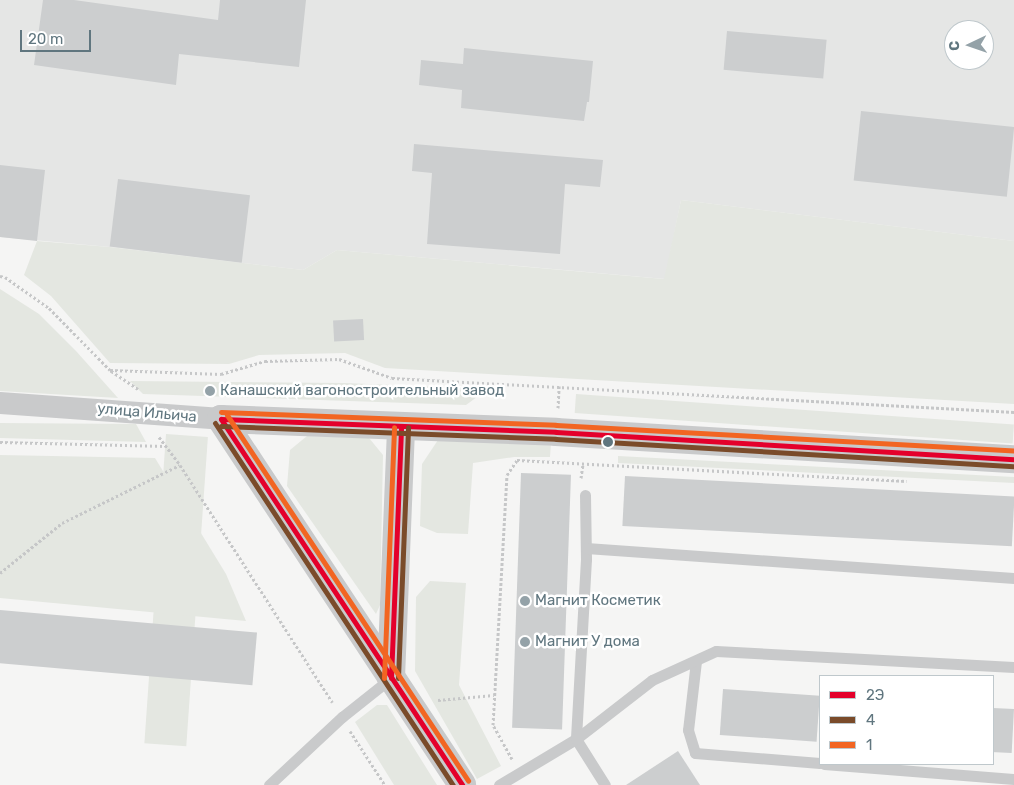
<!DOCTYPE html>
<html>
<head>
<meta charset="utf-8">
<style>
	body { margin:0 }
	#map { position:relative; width:1014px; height:785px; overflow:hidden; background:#f5f5f4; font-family:Rubik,sans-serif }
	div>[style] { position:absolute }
	.built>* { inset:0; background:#e5e6e5 }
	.green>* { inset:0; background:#e4e7e1; transform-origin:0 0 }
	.building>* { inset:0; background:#cccecf; transform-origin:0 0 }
	.path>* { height:3px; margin-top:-1.5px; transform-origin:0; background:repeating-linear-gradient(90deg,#c6c7c8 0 2.5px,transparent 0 5px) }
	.service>* { height:11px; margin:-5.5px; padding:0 5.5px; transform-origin:5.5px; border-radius:5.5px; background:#c9cacb }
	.minor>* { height:22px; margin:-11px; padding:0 11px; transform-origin:11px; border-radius:11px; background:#c9cacb }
	.tertiary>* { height:28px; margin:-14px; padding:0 14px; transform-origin:14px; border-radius:14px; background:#c9cacb }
	.bus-1>* { height:5px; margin:-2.5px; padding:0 2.5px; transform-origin:2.5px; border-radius:2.5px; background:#e4002b }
	.bus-2>* { height:5px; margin:-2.5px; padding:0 2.5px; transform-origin:2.5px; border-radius:2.5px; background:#7a4b2a }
	.bus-3>* { height:5px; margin:-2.5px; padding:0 2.5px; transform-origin:2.5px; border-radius:2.5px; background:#f26522 }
	.dots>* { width:14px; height:14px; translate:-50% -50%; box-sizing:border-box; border:2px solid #fff; border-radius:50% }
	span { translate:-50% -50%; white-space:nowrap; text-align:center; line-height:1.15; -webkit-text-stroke:5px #fff; paint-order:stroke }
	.poi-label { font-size:15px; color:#60767f }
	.left { translate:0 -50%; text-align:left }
	.street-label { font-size:15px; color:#60767f }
	.legend { position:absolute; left:819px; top:675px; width:175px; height:90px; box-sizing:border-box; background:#fff; border:1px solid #bfc8cc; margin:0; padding:6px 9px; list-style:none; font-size:15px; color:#60767f }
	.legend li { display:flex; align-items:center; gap:10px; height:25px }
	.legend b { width:25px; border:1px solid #bfc8cc }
	.north { position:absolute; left:944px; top:20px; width:50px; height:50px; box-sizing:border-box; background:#fff; border:1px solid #bfc8cc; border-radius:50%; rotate:267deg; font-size:14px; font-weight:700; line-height:20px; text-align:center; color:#60767f }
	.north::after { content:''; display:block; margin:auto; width:18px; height:22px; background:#94a2a8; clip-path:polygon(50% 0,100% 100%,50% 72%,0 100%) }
	.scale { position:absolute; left:20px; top:30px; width:71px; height:22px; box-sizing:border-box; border:2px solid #60767f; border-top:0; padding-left:6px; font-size:15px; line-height:18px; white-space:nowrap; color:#60767f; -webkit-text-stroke:4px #fff; paint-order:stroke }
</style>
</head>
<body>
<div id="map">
	<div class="built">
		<div style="clip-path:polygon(evenodd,0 0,1014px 0,1014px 241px,681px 200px,665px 279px,337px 250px,303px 270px,110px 247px,0 237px,0 0,954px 30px,984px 30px,984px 60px,954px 60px,954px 30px)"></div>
	</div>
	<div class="green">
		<div style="clip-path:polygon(681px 200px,1014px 241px,1014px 404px,385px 368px,345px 353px,259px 355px,229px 364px,110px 363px,51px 296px,24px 275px,37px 241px,110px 247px,303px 270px,337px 250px,664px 279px)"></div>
		<div style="clip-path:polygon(0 289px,39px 314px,76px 351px,118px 398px,0 391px)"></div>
		<div style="clip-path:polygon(130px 381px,345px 383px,488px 389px,466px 405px,143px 394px)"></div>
		<div style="left:576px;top:394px;width:439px;height:19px;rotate:4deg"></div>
		<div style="clip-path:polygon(0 423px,136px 424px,146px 442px,0 438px)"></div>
		<div style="left:166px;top:434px;width:42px;height:310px;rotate:4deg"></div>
		<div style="clip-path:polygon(307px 436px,369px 438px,383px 455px,380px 605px,376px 614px,287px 486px,290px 450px)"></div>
		<div style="clip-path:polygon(440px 437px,551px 443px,550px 457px,514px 457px,473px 463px,468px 534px,437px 533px,420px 526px,422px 464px)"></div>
		<div style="clip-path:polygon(0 455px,155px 458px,226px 574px,246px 621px,0 598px)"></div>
		<div style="clip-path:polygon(618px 456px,1014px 477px,1014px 483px,618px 463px)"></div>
		<div style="clip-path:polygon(430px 581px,466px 583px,459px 685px,501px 766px,477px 779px,415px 671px,416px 597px)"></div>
		<div style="clip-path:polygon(377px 705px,387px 705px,437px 785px,394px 785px,355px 722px)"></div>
	</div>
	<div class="building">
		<div style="clip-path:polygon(43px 0,74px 0,218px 20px,220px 0,306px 0,299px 67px,179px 54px,176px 85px,34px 65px)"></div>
		<div style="left:727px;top:31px;width:100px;height:39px;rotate:5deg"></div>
		<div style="clip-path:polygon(464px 48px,593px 61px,589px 102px,587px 102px,584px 121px,461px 108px,462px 90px,419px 85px,421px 60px,463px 64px)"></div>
		<div style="left:861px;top:111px;width:154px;height:70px;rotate:6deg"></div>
		<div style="clip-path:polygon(414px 144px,603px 160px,600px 187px,565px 184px,560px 254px,427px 244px,432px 173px,412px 171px)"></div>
		<div style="clip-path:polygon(0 165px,45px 170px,37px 241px,0 237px)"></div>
		<div style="left:118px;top:179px;width:133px;height:68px;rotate:7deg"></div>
		<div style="left:363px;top:319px;width:21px;height:30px;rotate:87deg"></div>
		<div style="left:521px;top:473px;width:50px;height:255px;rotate:2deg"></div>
		<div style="left:625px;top:476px;width:390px;height:50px;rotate:3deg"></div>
		<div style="left:0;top:610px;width:258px;height:53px;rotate:5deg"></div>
		<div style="left:723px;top:689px;width:97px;height:46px;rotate:4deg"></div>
		<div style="left:993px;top:708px;width:21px;height:44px;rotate:3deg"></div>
		<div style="clip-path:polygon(678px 751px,700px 785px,626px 785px)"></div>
	</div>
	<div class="path">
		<div style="left:0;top:276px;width:5px;rotate:11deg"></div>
		<div style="left:5px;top:277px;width:54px;rotate:35.2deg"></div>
		<div style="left:49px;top:308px;width:87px;rotate:45.5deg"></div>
		<div style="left:138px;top:389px;width:34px;rotate:-146deg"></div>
		<div style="left:110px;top:370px;width:111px;rotate:2.1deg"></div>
		<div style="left:221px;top:374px;width:46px;rotate:-16.5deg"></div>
		<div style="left:265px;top:361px;width:74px;rotate:-1.5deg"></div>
		<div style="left:339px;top:359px;width:56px;rotate:19.7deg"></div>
		<div style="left:392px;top:378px;width:623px;rotate:3.13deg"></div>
		<div style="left:558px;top:408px;width:22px;rotate:-87deg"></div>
		<div style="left:159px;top:437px;width:35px;rotate:53deg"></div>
		<div style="left:180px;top:465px;width:282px;rotate:57.3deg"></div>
		<div style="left:0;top:442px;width:166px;rotate:1.4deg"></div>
		<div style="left:581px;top:478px;width:14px;rotate:-82deg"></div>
		<div style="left:0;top:573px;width:80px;rotate:-38.9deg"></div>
		<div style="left:62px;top:523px;width:131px;rotate:-26.2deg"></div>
		<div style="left:438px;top:700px;width:56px;rotate:-5.1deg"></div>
		<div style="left:350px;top:731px;width:64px;rotate:57.1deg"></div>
		<div style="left:512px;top:759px;width:39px;rotate:-119deg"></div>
		<div style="left:493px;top:725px;width:250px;rotate:-86.8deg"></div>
		<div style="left:507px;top:475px;width:18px;rotate:-56deg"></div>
		<div style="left:517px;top:460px;width:390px;rotate:3.1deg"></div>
	</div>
	<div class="service">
		<div style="left:585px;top:495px;width:64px;rotate:89.1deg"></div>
		<div style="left:586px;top:559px;width:180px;rotate:93.2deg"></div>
		<div style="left:576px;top:739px;width:54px;rotate:57.8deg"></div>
		<div style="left:586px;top:548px;width:429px;rotate:4deg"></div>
		<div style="left:696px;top:661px;width:69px;rotate:96.6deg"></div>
		<div style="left:688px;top:730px;width:24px;rotate:73deg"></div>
		<div style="left:695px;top:753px;width:125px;rotate:4.6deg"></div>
		<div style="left:824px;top:764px;width:191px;rotate:4.5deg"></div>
		<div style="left:269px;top:785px;width:100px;rotate:-43deg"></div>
		<div style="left:342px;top:717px;width:63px;rotate:-38.5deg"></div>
		<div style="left:499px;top:785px;width:90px;rotate:-30.9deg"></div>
		<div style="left:576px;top:739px;width:96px;rotate:-37.8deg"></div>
		<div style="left:652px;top:680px;width:70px;rotate:-24.4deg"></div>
		<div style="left:716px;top:651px;width:298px;rotate:3.1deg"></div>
	</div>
	<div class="minor">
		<div style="left:0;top:403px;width:222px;rotate:4.1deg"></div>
	</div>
	<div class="tertiary">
		<div style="left:221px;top:419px;width:335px;rotate:2.2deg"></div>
		<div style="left:556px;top:432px;width:459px;rotate:3.4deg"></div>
		<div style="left:221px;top:419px;width:438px;rotate:56.6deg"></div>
		<div style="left:391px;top:678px;width:251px;rotate:-87.7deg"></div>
	</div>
	<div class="bus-1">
		<div style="left:221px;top:419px;width:335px;rotate:2.2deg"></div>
		<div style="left:556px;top:432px;width:459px;rotate:3.4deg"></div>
		<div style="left:221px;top:419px;width:438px;rotate:56.6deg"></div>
		<div style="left:391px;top:678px;width:251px;rotate:-87.7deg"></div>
	</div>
	<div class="bus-2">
		<div style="left:215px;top:423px;width:433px;rotate:56.7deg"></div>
		<div style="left:221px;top:426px;width:335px;rotate:2.2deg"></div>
		<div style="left:556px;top:439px;width:459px;rotate:3.4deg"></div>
		<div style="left:398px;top:678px;width:251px;rotate:-87.7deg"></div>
	</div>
	<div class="bus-3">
		<div style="left:221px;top:412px;width:335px;rotate:2.2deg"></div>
		<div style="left:556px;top:425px;width:459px;rotate:3.2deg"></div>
		<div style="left:227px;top:415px;width:438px;rotate:56.6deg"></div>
		<div style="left:384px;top:678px;width:251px;rotate:-87.7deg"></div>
	</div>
	<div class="dots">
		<div style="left:210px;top:391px;background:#94a2a8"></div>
		<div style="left:608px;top:442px;background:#60767f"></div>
		<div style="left:525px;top:601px;background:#94a2a8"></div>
		<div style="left:525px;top:642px;background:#94a2a8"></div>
	</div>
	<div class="poi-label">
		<span class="left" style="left:220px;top:391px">Канашский вагоностроительный завод</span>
		<span class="left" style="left:535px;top:601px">Магнит Косметик</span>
		<span class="left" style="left:535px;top:642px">Магнит У дома</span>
	</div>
	<div class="street-label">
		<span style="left:147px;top:413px;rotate:5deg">улица Ильича</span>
	</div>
	<ul class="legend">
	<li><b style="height:6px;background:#e4002b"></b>2Э</li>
	<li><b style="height:6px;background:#7a4b2a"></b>4</li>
	<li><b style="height:6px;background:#f26522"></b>1</li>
	</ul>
	<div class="north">С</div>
	<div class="scale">20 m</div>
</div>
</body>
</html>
